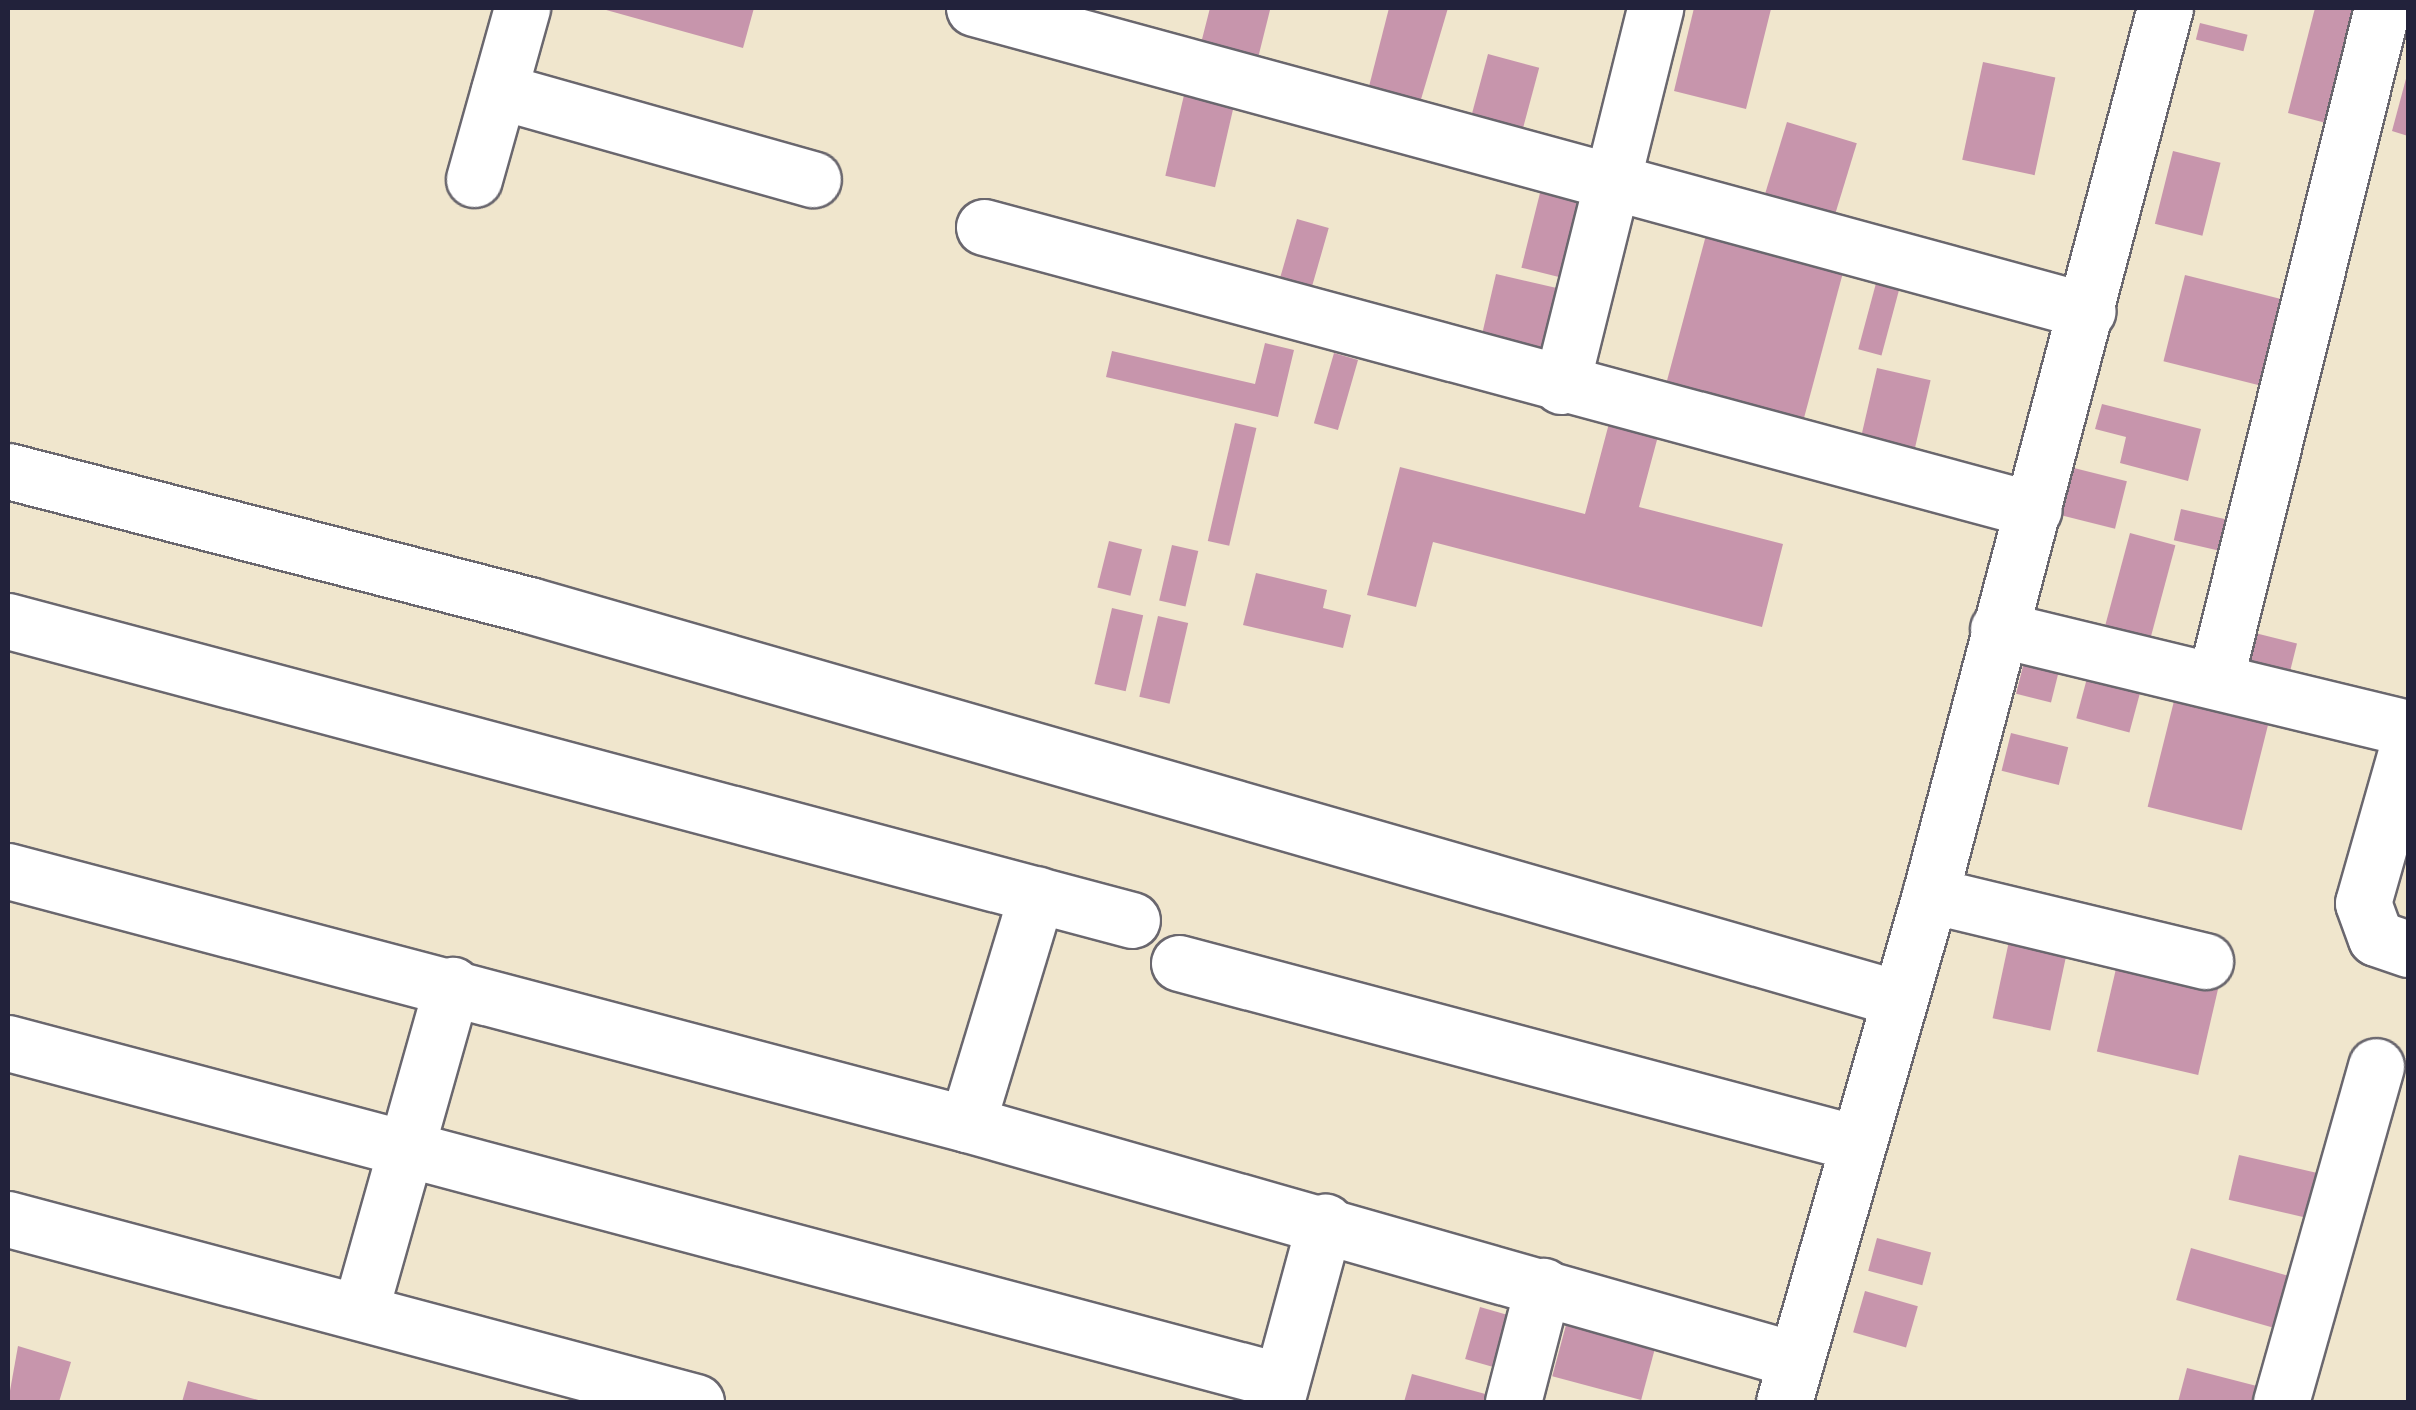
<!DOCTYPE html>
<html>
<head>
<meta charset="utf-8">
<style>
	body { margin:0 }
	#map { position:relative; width:2416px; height:1410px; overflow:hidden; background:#f0e6cd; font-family:Caveat,sans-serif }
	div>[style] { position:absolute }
	.building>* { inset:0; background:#c795ac; transform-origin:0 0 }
	.roads { filter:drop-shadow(2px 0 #6a676e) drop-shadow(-2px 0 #6a676e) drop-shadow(0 2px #6a676e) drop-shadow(0 -2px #6a676e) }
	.minor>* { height:55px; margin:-27.5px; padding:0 27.5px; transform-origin:27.5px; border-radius:27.5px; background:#fff }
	span { translate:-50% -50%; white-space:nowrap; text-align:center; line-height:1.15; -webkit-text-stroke:10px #f7f3e8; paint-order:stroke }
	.frame { position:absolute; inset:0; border:10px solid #22223b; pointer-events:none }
</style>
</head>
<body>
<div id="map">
	<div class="building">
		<div style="clip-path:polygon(599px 8px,754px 8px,743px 48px)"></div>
		<div style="clip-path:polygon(1210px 8px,1281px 8px,1270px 10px,1256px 66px,1199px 51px)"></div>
		<div style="clip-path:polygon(1389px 8px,1448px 8px,1414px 123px,1363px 110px)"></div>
		<div style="clip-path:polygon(1694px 8px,1771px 9px,1746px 109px,1674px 91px)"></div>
		<div style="clip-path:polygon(2315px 8px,2364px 8px,2345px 128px,2288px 113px)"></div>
		<div style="left:2200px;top:23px;width:49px;height:17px;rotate:14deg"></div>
		<div style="left:1488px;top:54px;width:53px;height:78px;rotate:15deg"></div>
		<div style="left:1983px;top:62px;width:74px;height:100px;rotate:12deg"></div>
		<div style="clip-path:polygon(2407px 75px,2408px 75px,2408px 136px,2392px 131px)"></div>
		<div style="left:1184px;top:95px;width:51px;height:83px;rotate:13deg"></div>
		<div style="left:1787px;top:122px;width:73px;height:82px;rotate:17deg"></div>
		<div style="left:2173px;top:151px;width:49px;height:75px;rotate:14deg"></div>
		<div style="left:1540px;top:193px;width:55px;height:77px;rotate:14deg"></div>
		<div style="left:1297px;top:219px;width:33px;height:75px;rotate:16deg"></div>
		<div style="left:1709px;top:224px;width:142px;height:180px;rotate:15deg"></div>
		<div style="left:1879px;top:272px;width:24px;height:80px;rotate:15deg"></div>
		<div style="left:1496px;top:274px;width:79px;height:85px;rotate:13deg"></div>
		<div style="left:2185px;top:275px;width:114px;height:89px;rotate:14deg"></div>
		<div style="clip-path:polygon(1265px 343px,1294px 350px,1278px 417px,1106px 377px,1112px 351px,1255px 384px)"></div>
		<div style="left:1334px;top:353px;width:25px;height:73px;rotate:16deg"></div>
		<div style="left:1877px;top:368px;width:55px;height:81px;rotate:13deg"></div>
		<div style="clip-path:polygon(2102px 404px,2201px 429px,2188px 481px,2120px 463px,2126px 437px,2095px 429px)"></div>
		<div style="clip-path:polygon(1612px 412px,1661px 425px,1639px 507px,1783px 544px,1762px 627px,1433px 542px,1416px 607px,1367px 595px,1400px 467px,1585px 514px)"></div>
		<div style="left:1235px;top:423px;width:22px;height:121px;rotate:13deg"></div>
		<div style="left:2058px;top:464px;width:71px;height:49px;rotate:14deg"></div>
		<div style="left:2181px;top:509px;width:48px;height:32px;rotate:13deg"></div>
		<div style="left:2130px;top:533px;width:47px;height:96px;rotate:15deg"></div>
		<div style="left:1109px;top:541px;width:34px;height:48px;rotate:14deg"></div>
		<div style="left:1172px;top:545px;width:27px;height:57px;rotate:13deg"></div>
		<div style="clip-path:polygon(1256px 573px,1327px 590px,1323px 608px,1351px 615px,1343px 648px,1243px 625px)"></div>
		<div style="left:1112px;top:608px;width:32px;height:78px;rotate:13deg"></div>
		<div style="left:1158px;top:616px;width:31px;height:83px;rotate:13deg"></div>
		<div style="left:2231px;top:627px;width:68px;height:44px;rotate:14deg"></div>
		<div style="left:2026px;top:654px;width:36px;height:41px;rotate:14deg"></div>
		<div style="left:2090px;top:667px;width:55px;height:53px;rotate:15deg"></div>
		<div style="left:2174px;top:701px;width:97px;height:109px;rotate:14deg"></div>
		<div style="left:2011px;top:733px;width:59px;height:39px;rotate:14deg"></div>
		<div style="left:2009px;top:941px;width:59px;height:79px;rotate:12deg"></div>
		<div style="left:2118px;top:960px;width:104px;height:94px;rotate:13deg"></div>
		<div style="left:2239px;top:1155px;width:97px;height:46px;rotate:13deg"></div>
		<div style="left:1877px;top:1238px;width:56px;height:34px;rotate:15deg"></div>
		<div style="left:2191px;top:1248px;width:115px;height:54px;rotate:16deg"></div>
		<div style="left:1865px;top:1291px;width:55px;height:43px;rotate:16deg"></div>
		<div style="left:1480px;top:1307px;width:55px;height:54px;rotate:16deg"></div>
		<div style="left:1566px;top:1325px;width:92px;height:53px;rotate:15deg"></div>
		<div style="clip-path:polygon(18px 1346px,71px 1362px,59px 1402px,8px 1402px)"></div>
		<div style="clip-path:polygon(2187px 1368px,2280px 1392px,2277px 1402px,2178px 1402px)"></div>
		<div style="clip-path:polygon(1412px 1374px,1511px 1401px,1511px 1402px,1404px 1402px)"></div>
		<div style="clip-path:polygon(188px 1381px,262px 1401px,262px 1402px,182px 1402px)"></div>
	</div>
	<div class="roads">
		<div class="minor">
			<div style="left:974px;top:8px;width:1154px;rotate:15.22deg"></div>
			<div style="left:499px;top:91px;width:326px;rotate:15.7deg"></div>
			<div style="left:474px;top:179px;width:178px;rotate:-74.3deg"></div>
			<div style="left:984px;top:227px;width:1087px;rotate:15.08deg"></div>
			<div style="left:1561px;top:386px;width:390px;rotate:-76deg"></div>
			<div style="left:8px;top:471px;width:538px;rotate:14.42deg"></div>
			<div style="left:529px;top:605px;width:1423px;rotate:16.03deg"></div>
			<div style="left:8px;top:621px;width:1163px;rotate:14.9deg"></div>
			<div style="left:1998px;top:629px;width:422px;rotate:13.6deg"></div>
			<div style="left:2215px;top:680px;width:692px;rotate:-76.04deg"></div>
			<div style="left:2408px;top:745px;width:164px;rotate:105.9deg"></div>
			<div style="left:2363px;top:903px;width:37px;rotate:70deg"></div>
			<div style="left:2376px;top:938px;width:34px;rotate:19deg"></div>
			<div style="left:8px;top:871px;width:992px;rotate:14.78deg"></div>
			<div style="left:967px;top:1124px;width:862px;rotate:15.89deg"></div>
			<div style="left:1930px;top:895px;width:283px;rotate:13.5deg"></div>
			<div style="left:1179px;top:963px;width:701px;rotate:14.89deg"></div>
			<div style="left:8px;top:1043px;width:1317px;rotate:14.87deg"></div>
			<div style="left:967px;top:1124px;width:240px;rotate:-73.1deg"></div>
			<div style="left:8px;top:1219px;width:712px;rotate:14.9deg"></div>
			<div style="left:360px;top:1311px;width:339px;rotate:-74.2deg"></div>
			<div style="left:1276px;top:1402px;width:187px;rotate:-74.8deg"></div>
			<div style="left:1513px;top:1402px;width:120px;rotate:-75.5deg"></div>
			<div style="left:1784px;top:1402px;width:528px;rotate:-73.94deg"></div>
			<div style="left:1930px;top:895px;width:918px;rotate:-75.16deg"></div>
			<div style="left:2281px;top:1402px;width:349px;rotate:-74.2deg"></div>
		</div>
	</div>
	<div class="frame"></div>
</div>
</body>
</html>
